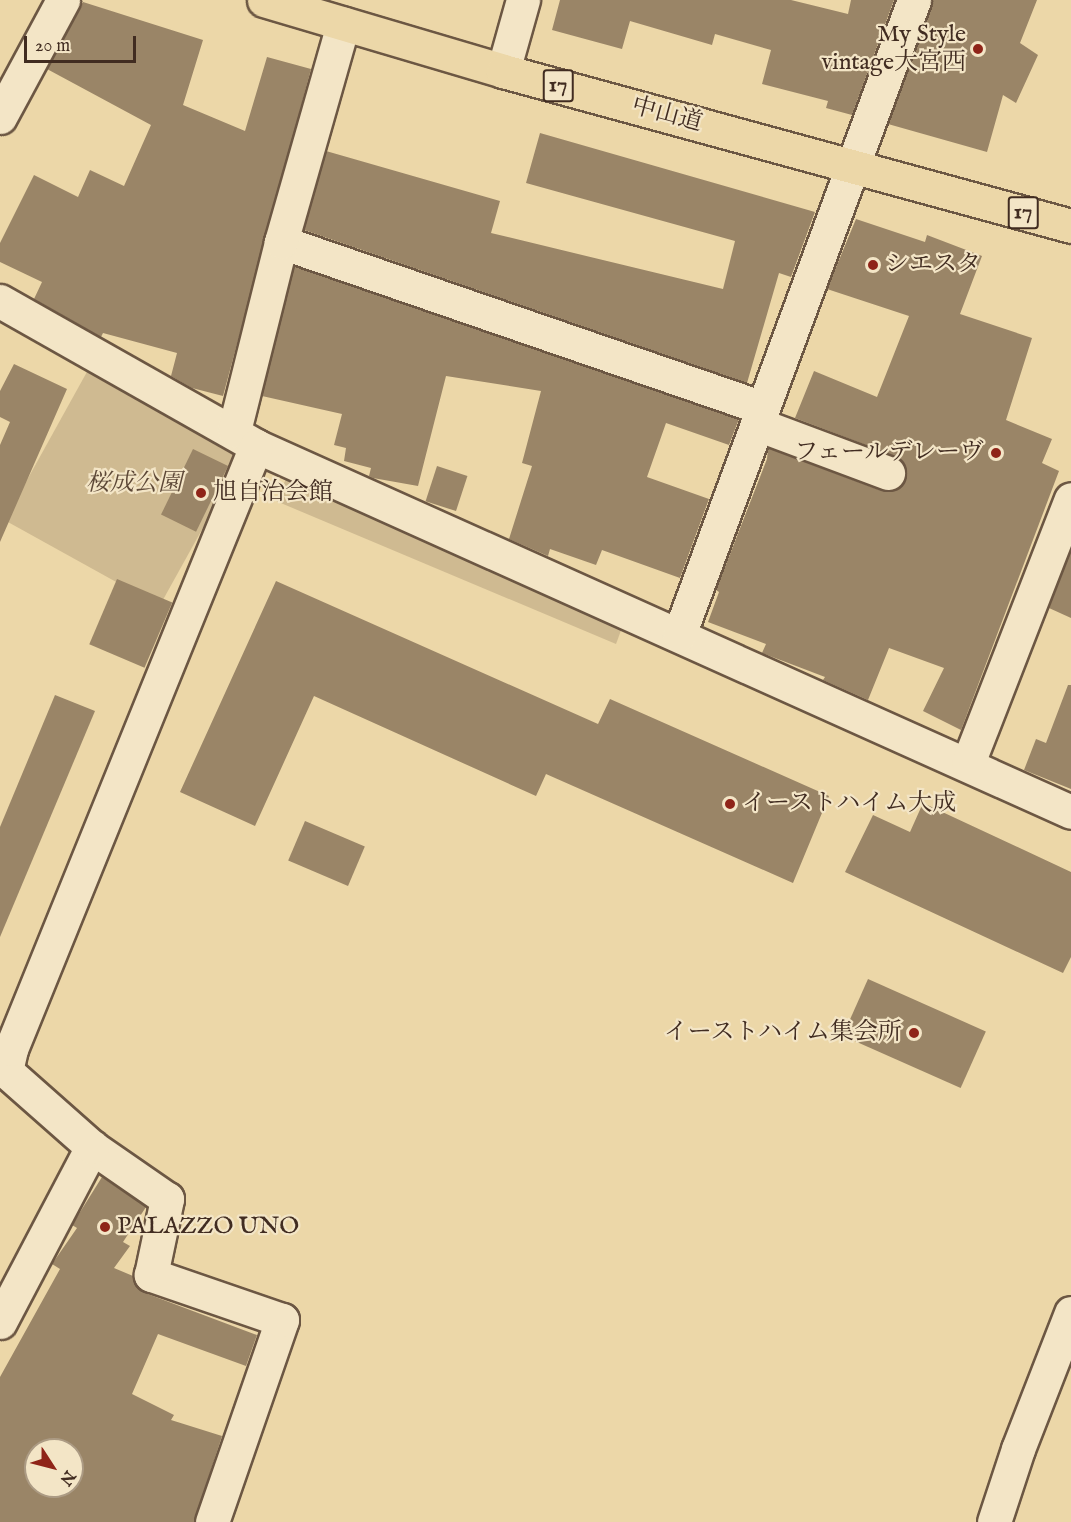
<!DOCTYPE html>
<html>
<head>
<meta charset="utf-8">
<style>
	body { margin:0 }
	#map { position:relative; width:1071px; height:1522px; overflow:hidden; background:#ecd7a8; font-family:"IM FELL English","Noto Serif JP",serif }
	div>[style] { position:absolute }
	.green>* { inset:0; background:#cfba91; transform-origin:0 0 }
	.building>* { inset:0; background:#9a8567; transform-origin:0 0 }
	.roads { filter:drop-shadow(2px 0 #6c5743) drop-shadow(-2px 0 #6c5743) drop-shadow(0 2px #6c5743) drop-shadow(0 -2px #6c5743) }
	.minor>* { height:33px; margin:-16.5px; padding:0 16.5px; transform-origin:16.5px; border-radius:16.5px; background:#f3e5c6 }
	.highway>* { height:33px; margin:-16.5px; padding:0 16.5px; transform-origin:16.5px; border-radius:16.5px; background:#ecd7a8 }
	.dots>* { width:16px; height:16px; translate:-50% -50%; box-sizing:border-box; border:3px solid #f3e5c6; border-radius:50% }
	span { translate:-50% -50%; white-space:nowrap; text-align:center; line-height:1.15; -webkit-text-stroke:4.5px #f3e5c6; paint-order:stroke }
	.shield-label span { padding:2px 4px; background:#f3e5c6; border:2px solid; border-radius:4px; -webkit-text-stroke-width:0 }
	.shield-label { font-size:22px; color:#412c21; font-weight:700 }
	.poi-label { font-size:24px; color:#412c21 }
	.right { translate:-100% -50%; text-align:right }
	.left { translate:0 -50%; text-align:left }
	.street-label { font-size:24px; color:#412c21 }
	.park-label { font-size:24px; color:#5d4837; font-style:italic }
	.north { position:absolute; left:24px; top:1438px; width:60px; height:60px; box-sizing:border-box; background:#f3e5c6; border:2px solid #ac9b84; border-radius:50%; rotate:126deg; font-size:16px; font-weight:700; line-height:24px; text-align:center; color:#412c21 }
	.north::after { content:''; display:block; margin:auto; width:21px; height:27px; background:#8f2418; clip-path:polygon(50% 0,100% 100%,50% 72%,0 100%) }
	.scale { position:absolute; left:24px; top:36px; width:112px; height:27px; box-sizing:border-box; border:3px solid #412c21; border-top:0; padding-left:8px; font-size:18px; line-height:21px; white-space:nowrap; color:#412c21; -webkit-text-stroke:4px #f3e5c6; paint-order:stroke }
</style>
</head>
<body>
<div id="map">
	<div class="green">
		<div style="left:93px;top:361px;width:177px;height:182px;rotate:29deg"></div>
		<div style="clip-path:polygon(290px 470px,626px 617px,616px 644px,276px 501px)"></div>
	</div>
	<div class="building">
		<div style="clip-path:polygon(560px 0,791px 0,848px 14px,851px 0,894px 0,852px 115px,826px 108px,828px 101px,762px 84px,771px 50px,715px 34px,712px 45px,630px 21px,622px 49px,552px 30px)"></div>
		<div style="clip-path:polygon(932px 0,1037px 0,1020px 43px,1038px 55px,1016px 103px,1003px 95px,987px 152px,888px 124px)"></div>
		<div style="clip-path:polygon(83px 2px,203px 40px,183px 105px,245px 131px,267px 57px,311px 69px,223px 396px,192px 388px,171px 376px,177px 353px,103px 333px,101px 337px,34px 299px,42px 282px,0 262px,0 243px,34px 175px,78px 197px,90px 170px,124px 186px,151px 125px,47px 69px)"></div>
		<div style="clip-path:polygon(540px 133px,815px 212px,791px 277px,779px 273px,747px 383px,304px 230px,326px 151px,500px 201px,491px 233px,723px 289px,735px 241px,526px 183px)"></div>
		<div style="clip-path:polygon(856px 219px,925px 242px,927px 235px,982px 256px,960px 314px,1032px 338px,1006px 420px,1052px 439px,1042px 463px,1059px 471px,961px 730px,923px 711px,944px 668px,889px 648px,868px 700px,823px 680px,825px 677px,762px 653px,766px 644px,708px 622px,719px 592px,716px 590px,767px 459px,768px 448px,882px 491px,899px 488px,906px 479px,903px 462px,895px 456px,795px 418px,814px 371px,877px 397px,909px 316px,827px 289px)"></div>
		<div style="clip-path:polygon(294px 266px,739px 419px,729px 445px,666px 423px,647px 477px,709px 499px,680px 578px,602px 550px,596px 565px,550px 549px,548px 556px,509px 539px,532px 466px,522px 463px,541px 391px,446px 376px,418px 486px,373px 478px,369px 476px,371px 468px,344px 461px,346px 448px,334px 445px,342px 414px,262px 396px)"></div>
		<div style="clip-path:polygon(14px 364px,67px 389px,0 542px,0 445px,10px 422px,0 417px,0 391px)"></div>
		<div style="left:193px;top:449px;width:39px;height:73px;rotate:26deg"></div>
		<div style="left:437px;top:466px;width:32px;height:37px;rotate:18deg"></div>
		<div style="clip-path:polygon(1071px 551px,1071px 618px,1049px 608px)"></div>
		<div style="left:117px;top:579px;width:60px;height:71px;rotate:23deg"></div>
		<div style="clip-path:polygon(276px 581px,598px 724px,610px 699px,829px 796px,793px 883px,546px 774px,536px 796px,314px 696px,255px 826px,180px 792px)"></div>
		<div style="clip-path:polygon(1068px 685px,1071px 685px,1071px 789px,1024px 770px,1036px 739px,1046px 743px)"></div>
		<div style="clip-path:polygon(55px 695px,95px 711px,0 937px,0 827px)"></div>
		<div style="clip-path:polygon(923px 803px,1071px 872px,1071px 957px,1063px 973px,845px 872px,873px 815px,910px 832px)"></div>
		<div style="left:305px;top:821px;width:65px;height:43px;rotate:23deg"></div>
		<div style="left:868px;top:979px;width:129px;height:62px;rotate:24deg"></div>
		<div style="clip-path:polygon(evenodd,102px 1177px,146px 1207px,123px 1242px,130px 1246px,114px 1268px,133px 1276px,137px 1287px,145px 1293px,257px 1335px,246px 1366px,158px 1334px,132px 1394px,174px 1415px,171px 1420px,222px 1436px,194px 1522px,0 1522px,0 1377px,60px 1269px,52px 1264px,77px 1228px,72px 1225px,102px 1177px,36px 1450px,72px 1450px,72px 1486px,36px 1486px,36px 1450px)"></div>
	</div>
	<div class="roads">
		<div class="minor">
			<div style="left:503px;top:71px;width:74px;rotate:-74.3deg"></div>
			<div style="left:0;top:117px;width:133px;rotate:-61.7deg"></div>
			<div style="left:281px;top:242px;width:510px;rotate:19deg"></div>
			<div style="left:0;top:301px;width:294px;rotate:29.5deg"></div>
			<div style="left:256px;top:446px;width:893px;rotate:24.18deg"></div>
			<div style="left:757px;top:424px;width:140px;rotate:20.5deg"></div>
			<div style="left:234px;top:431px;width:195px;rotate:-76deg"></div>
			<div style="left:281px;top:242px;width:227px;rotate:-74.1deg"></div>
			<div style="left:679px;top:635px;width:677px;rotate:-69.69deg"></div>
			<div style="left:968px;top:763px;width:283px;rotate:-68.7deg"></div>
			<div style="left:0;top:1322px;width:198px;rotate:-62.3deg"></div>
			<div style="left:212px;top:1522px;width:214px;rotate:-70.9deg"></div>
			<div style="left:282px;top:1320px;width:139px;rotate:-161deg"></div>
			<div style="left:151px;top:1275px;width:78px;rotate:-78.1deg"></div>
			<div style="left:167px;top:1199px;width:91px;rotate:-145.3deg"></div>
			<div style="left:92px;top:1147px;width:115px;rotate:-138.5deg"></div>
			<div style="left:6px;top:1071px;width:23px;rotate:-77deg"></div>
			<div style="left:11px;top:1049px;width:651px;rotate:-67.89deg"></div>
			<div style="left:994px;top:1522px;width:77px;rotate:-71.8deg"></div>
			<div style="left:1018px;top:1449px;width:146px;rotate:-68.7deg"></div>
		</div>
		<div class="highway">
			<div style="left:264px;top:0;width:249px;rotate:16.5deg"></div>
			<div style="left:503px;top:71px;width:589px;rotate:15.26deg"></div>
		</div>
	</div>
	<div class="dots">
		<div style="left:978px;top:49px;background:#8f2418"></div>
		<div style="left:873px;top:265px;background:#8f2418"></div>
		<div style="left:996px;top:453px;background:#8f2418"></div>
		<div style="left:201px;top:493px;background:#8f2418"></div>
		<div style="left:730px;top:804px;background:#8f2418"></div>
		<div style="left:914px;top:1033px;background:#8f2418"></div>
		<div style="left:105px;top:1227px;background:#8f2418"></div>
	</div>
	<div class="shield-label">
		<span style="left:558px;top:86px">17</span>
		<span style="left:1023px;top:213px">17</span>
	</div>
	<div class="poi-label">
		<span class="right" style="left:966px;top:49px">My Style<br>vintage大宮西</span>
		<span class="left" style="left:885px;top:265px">シエスタ</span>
		<span class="right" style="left:984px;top:453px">フェールデレーヴ</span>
		<span class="left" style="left:213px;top:493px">旭自治会館</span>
		<span class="left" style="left:742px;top:804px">イーストハイム大成</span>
		<span class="right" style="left:902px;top:1033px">イーストハイム集会所</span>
		<span class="left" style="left:117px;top:1227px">PALAZZO UNO</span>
	</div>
	<div class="street-label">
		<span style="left:667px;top:115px;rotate:15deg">中山道</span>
	</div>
	<div class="park-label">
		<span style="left:134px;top:484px">桜成公園</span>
	</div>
	<div class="north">N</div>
	<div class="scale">20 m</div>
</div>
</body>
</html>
